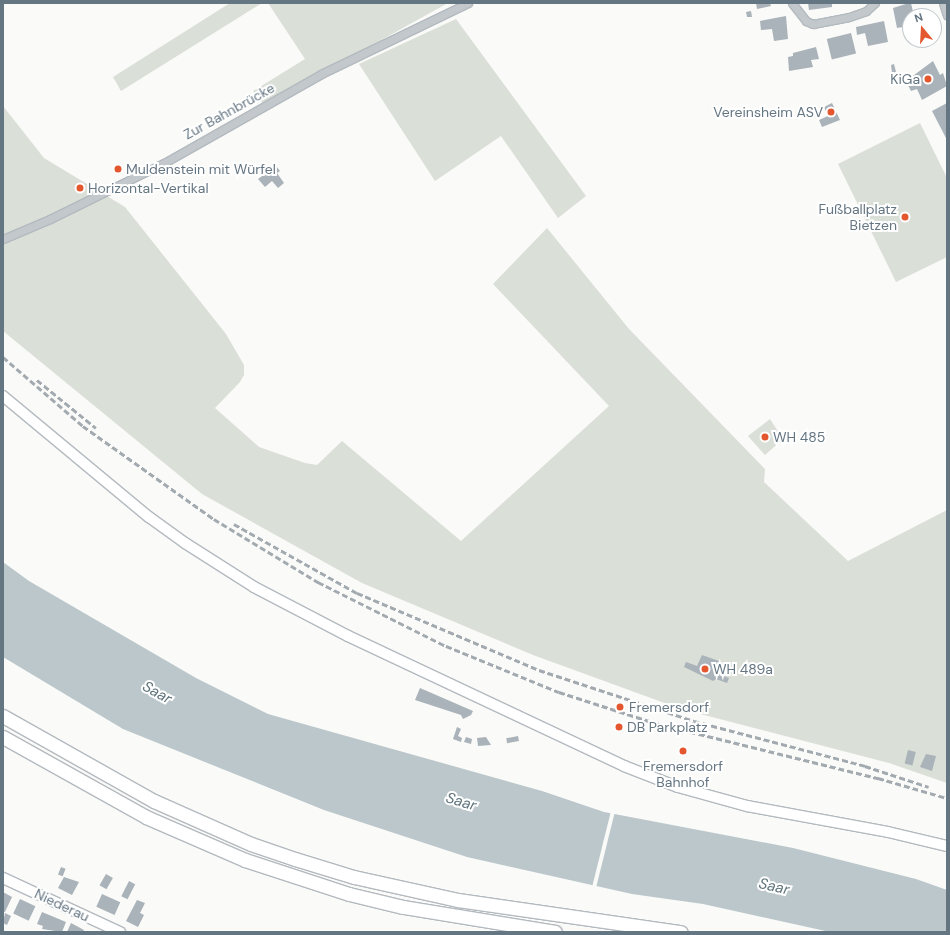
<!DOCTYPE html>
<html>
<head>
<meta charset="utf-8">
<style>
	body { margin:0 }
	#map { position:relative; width:950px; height:935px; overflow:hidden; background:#fafaf8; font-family:"DM Sans",sans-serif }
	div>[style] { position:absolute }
	.green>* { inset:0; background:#dadfd7 }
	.water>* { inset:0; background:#bbc7cb }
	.pier>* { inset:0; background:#fafaf8; transform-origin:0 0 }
	.building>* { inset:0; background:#aab3b9; transform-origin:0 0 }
	.roads { filter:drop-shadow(1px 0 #b3babf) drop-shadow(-1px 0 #b3babf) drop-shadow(0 1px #b3babf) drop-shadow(0 -1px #b3babf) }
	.minor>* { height:7px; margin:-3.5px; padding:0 3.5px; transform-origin:3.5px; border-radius:3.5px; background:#c3c8cc }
	.secondary>* { height:10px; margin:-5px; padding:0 5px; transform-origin:5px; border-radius:5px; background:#fff }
	.motorway>* { height:13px; margin:-6.5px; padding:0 6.5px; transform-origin:6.5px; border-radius:6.5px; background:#fff }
	.rail>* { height:2.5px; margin-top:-1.25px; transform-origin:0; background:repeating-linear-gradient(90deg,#a2aab0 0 6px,transparent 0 9px) }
	.dots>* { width:11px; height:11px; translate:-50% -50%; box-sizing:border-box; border:2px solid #fff; border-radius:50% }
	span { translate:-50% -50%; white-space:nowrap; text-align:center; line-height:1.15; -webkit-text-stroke:4px #fff; paint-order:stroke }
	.poi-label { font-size:14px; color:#657683 }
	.right { translate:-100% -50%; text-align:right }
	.left { translate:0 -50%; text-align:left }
	.street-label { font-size:14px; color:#657683 }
	.water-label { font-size:15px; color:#60757c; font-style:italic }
	.frame { position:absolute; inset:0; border:4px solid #657683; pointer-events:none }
	.north { position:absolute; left:902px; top:8px; width:40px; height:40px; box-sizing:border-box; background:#fff; border:1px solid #c1c8cd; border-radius:50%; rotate:342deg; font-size:11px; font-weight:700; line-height:16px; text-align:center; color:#657683 }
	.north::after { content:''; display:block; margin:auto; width:14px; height:18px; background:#e4572e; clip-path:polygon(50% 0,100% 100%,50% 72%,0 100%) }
</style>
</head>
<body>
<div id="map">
	<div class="green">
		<div style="clip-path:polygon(230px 3px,262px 3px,121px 91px,113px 77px)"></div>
		<div style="clip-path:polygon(268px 3px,448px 3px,264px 105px,253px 91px,305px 59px)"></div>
		<div style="clip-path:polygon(456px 19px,586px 196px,558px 218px,501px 136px,435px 181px,359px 64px)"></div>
		<div style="clip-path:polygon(3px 106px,44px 158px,125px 207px,226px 334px,244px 365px,244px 375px,240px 382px,215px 408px,259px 447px,305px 463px,317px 465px,342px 441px,461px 541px,609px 406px,493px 284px,547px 228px,629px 329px,765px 469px,764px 482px,848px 561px,947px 510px,947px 783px,889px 763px,681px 709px,533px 655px,362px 583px,202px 494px,3px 331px)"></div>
		<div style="clip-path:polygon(920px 123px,947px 178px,947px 257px,896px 282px,838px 164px)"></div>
		<div style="clip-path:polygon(770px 419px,783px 439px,765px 455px,748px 436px)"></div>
	</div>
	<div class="water">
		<div style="clip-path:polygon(3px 562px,29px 581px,196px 678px,268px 714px,542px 791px,604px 812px,793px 848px,916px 879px,947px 890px,947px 932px,830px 932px,703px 904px,632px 894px,467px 857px,324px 810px,123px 729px,3px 657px)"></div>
	</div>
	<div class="pier">
		<div style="left:611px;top:811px;width:4px;height:78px;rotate:14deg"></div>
	</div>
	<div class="building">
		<div style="clip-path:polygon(756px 3px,770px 3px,771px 6px,757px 9px)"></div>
		<div style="clip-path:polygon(808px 3px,832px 3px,832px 7px,809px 10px)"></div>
		<div style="clip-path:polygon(909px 3px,911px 3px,914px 16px,908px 18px,909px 26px,897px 28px,893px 8px)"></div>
		<div style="clip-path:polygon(751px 11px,752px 17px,747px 17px,746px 12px)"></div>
		<div style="clip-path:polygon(786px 16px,788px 39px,774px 41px,772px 29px,761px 30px,760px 21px)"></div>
		<div style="clip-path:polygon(884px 21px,888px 42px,868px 46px,865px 33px,857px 35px,856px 27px)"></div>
		<div style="left:851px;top:33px;width:21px;height:25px;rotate:76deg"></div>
		<div style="clip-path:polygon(816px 47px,819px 59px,811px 60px,813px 67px,789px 71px,788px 57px,793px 56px,793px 53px)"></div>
		<div style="clip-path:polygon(933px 61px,940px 75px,943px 73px,947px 86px,922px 100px,917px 89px,911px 91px,906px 81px)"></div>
		<div style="clip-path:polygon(894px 64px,896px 72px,892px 73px,891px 65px)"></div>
		<div style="clip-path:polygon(832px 103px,840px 120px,822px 127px,819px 120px,828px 116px,824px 107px)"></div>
		<div style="clip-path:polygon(947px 103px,947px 140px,932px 111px)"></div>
		<div style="clip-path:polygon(276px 166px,280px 171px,277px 173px,284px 183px,278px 188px,272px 181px,265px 187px,258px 179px)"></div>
		<div style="clip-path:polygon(702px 655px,722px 662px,718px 674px,729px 678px,727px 683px,716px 679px,713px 681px,684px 667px,686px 662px,697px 666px)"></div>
		<div style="clip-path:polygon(420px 688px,473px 711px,471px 715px,463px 719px,461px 715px,415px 700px)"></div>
		<div style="clip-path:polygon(457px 727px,461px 729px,458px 736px,462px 738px,461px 742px,453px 739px)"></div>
		<div style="left:518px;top:736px;width:5px;height:12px;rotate:79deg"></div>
		<div style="clip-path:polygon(466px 737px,472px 739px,471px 744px,464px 742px)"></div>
		<div style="clip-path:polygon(486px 737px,491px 745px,478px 746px,477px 738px)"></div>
		<div style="left:908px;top:750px;width:8px;height:14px;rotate:14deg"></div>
		<div style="clip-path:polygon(926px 754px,936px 756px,932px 771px,920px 767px)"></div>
		<div style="left:61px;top:867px;width:5px;height:8px;rotate:22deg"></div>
		<div style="left:106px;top:874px;width:8px;height:13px;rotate:30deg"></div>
		<div style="clip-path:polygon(64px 877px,79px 882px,72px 895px,58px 888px)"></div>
		<div style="left:129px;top:881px;width:7px;height:17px;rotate:27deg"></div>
		<div style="clip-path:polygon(3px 892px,12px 897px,5px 912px,3px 911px)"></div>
		<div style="left:102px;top:894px;width:20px;height:14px;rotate:24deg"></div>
		<div style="left:20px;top:899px;width:17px;height:16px;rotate:25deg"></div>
		<div style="clip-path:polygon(137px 900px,145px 903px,140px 913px,144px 915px,138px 927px,126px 921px)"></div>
		<div style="clip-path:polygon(42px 912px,66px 922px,62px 932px,42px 929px,43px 926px,37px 924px)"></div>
		<div style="clip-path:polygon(5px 913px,11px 916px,7px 925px,3px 923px)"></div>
		<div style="clip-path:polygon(71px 923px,84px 930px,83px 932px,67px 932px)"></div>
	</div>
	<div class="roads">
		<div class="minor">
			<div style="left:792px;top:3px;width:23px;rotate:52deg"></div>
			<div style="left:806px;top:21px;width:8px;rotate:23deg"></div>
			<div style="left:813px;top:24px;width:37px;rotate:-11deg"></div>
			<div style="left:849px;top:17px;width:18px;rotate:-19deg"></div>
			<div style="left:866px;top:11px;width:12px;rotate:-42deg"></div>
			<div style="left:943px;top:3px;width:13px;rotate:72deg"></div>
			<div style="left:3px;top:239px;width:51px;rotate:-23.1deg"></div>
			<div style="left:50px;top:219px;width:127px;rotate:-26.2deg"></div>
			<div style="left:164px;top:163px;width:180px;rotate:-29.5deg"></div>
			<div style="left:321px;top:74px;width:163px;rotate:-25.8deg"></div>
		</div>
		<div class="secondary">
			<div style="left:3px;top:396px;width:190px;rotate:39.7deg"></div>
			<div style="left:149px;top:517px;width:44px;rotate:35.8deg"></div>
			<div style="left:185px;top:543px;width:82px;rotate:32.5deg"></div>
			<div style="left:254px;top:587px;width:106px;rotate:27.5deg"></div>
			<div style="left:348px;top:636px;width:305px;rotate:25.2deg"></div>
			<div style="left:624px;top:766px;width:58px;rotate:21.3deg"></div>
			<div style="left:678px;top:787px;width:72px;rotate:15.4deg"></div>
			<div style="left:747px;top:806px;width:143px;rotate:10.4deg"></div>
			<div style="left:888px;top:832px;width:61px;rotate:13.3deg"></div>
			<div style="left:3px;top:878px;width:129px;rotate:24.8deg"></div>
		</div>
		<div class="motorway">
			<div style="left:3px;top:716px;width:173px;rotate:29.4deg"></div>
			<div style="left:154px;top:801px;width:106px;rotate:23.9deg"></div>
			<div style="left:251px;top:844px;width:46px;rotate:18.8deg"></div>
			<div style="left:295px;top:859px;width:62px;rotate:17deg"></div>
			<div style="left:354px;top:877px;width:107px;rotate:12.5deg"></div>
			<div style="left:458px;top:900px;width:225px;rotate:8.2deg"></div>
			<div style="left:3px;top:737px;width:164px;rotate:29.2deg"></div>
			<div style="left:146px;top:817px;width:108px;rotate:23.5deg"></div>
			<div style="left:245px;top:860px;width:109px;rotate:18.1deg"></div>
			<div style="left:349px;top:894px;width:56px;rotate:13.5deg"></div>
			<div style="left:403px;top:907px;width:154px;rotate:9.3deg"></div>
		</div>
	</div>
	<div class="rail">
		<div style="left:3px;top:357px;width:106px;rotate:40.8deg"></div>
		<div style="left:83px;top:426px;width:161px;rotate:35.4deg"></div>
		<div style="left:214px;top:519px;width:122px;rotate:31.2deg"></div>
		<div style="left:318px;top:582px;width:143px;rotate:26.6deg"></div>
		<div style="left:446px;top:646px;width:122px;rotate:22.2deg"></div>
		<div style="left:559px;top:692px;width:101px;rotate:17.9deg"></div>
		<div style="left:655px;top:723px;width:230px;rotate:13.9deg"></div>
		<div style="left:878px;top:778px;width:72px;rotate:16.2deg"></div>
		<div style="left:37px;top:380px;width:76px;rotate:39.1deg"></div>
		<div style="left:234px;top:524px;width:141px;rotate:29.3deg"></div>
		<div style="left:357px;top:593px;width:198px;rotate:22.9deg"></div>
		<div style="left:539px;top:670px;width:163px;rotate:18.2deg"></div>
		<div style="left:694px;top:721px;width:177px;rotate:14.7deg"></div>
		<div style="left:865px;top:766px;width:67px;rotate:18.2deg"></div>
	</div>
	<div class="dots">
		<div style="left:928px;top:79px;background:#e4572e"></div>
		<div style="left:831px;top:112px;background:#e4572e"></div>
		<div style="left:118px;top:169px;background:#e4572e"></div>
		<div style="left:80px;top:188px;background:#e4572e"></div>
		<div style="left:905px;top:217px;background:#e4572e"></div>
		<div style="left:765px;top:437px;background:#e4572e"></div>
		<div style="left:705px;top:669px;background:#e4572e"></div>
		<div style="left:620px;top:707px;background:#e4572e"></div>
		<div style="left:619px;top:727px;background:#e4572e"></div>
		<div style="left:683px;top:751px;background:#e4572e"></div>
	</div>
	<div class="poi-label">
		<span class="right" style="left:920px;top:79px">KiGa</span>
		<span class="right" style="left:823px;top:112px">Vereinsheim ASV</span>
		<span class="left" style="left:126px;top:169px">Muldenstein mit Würfel</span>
		<span class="left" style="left:88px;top:188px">Horizontal-Vertikal</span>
		<span class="right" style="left:897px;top:217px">Fußballplatz<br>Bietzen</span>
		<span class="left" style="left:773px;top:437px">WH 485</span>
		<span class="left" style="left:713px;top:669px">WH 489a</span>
		<span class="left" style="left:629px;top:707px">Fremersdorf</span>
		<span class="left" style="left:627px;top:727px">DB Parkplatz</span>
		<span style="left:683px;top:774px">Fremersdorf<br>Bahnhof</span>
	</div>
	<div class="street-label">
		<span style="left:229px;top:111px;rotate:-29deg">Zur Bahnbrücke</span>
		<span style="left:62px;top:905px;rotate:25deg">Niederau</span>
	</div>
	<div class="water-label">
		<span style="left:157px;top:693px;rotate:29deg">Saar</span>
		<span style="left:461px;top:802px;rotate:17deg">Saar</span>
		<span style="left:774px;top:887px;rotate:13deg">Saar</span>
	</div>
	<div class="frame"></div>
	<div class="north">N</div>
</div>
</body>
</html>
